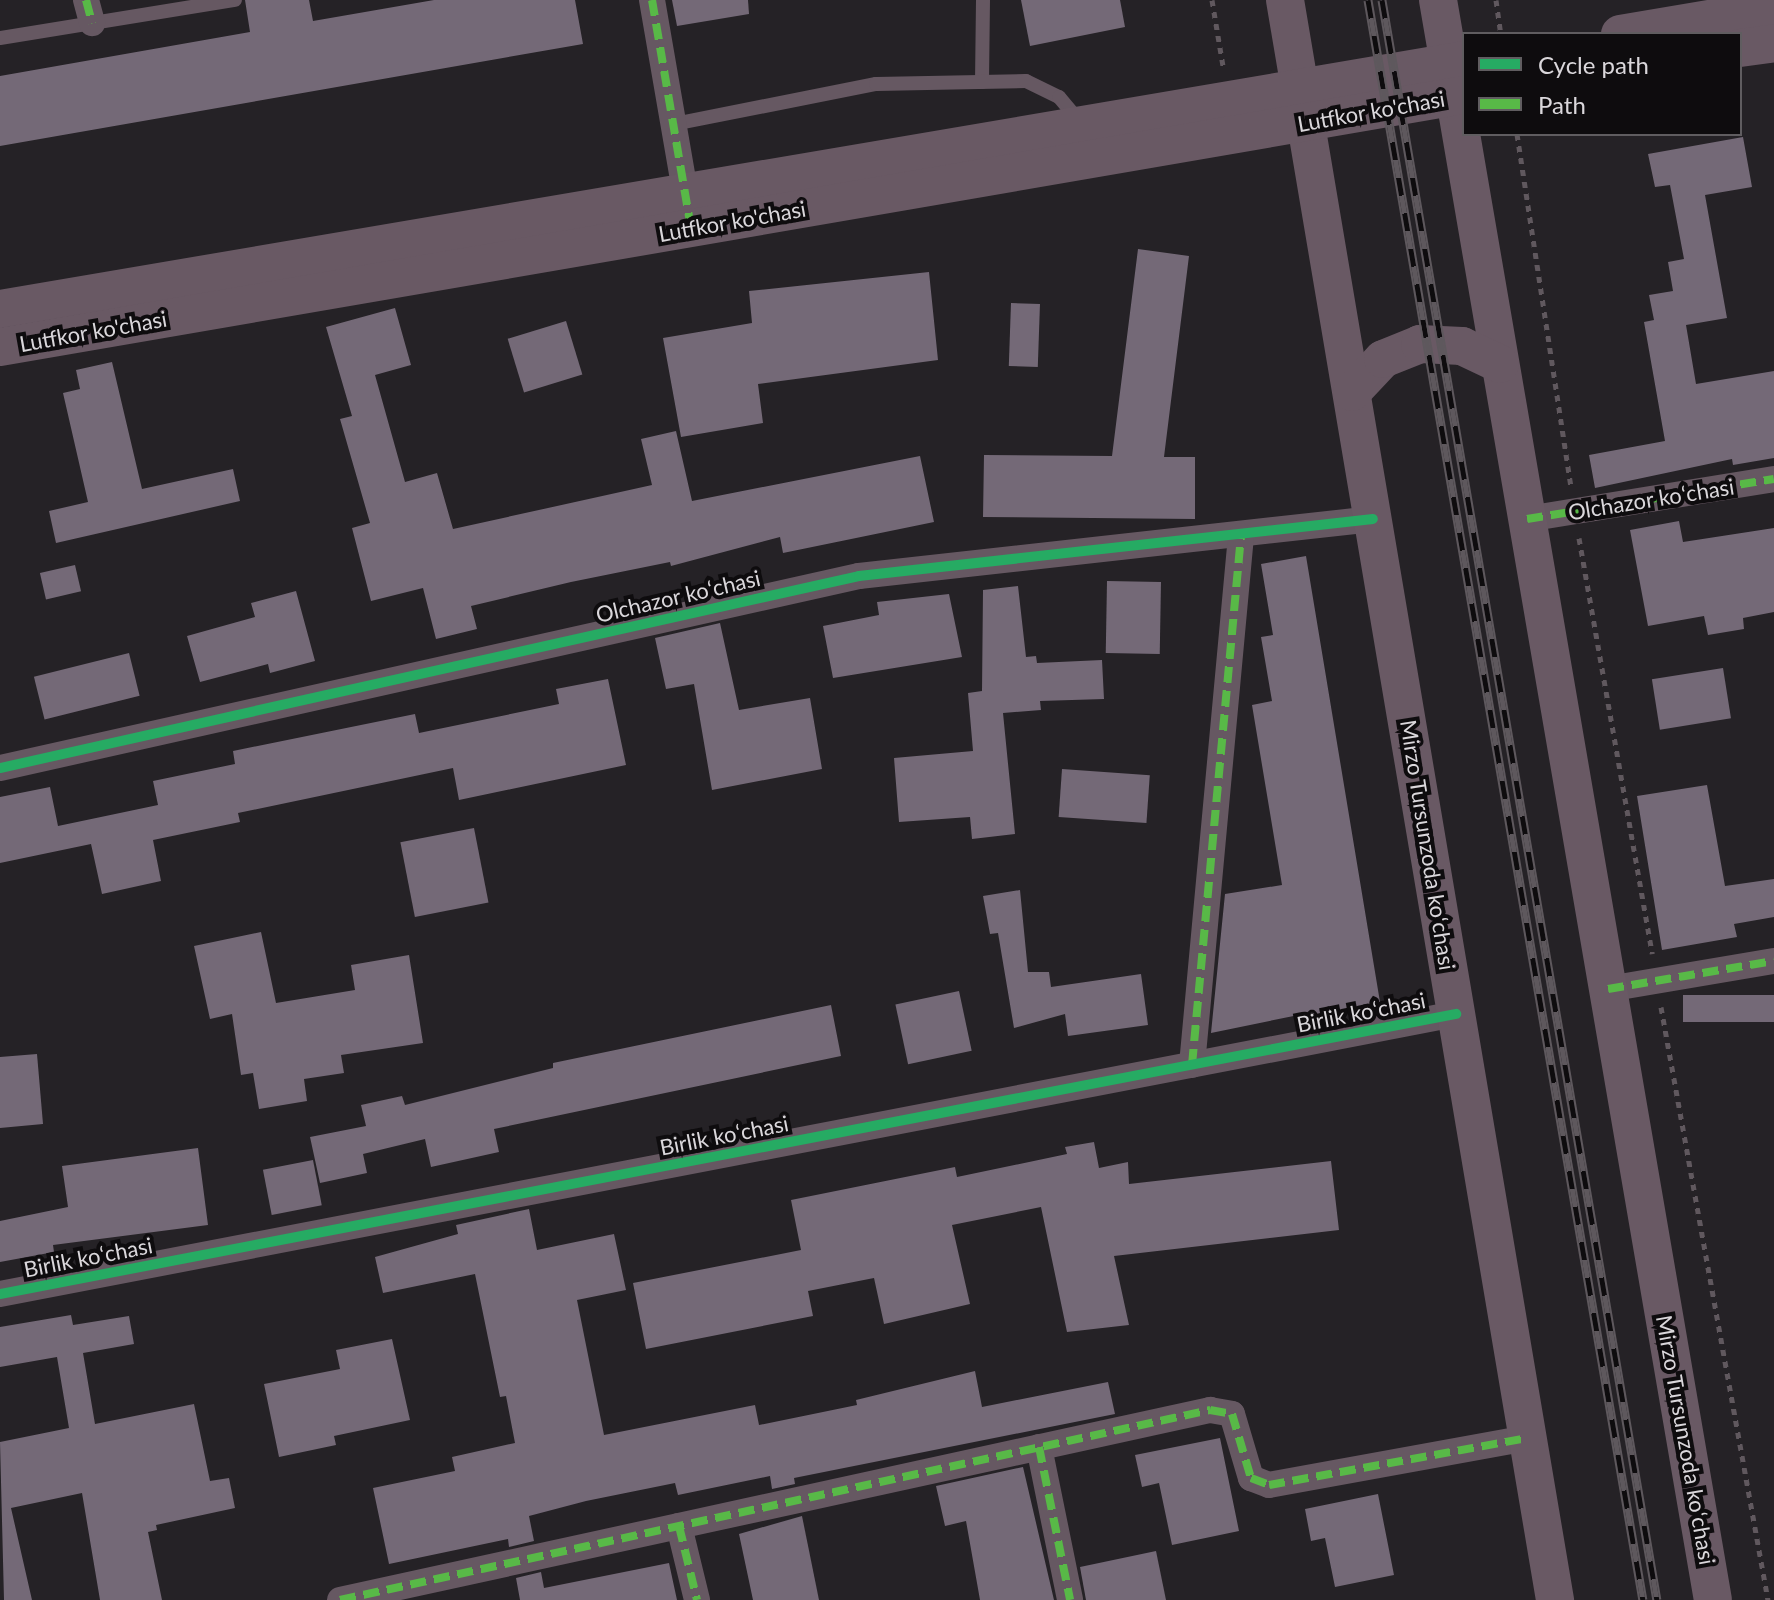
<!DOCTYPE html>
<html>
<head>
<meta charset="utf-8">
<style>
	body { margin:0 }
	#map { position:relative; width:1774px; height:1600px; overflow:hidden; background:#252226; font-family:Lato,sans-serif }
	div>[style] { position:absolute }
	.building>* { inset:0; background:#746977; transform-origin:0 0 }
	.path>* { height:5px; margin-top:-2.5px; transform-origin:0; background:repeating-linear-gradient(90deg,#60585e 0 6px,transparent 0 12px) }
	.service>* { height:14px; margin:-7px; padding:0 7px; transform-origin:7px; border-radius:7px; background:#665862 }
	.minor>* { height:26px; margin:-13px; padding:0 13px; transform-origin:13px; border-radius:13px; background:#665862 }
	.secondary>* { height:38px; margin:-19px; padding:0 19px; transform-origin:19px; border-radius:19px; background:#695964 }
	.rail>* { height:9px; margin-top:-4.5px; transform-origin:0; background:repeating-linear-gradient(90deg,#0e0c0e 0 18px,#5e585d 0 36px); box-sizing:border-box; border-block:2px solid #5e585d }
	.quiet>* { height:8px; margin-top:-4px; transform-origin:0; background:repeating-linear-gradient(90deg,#58b947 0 16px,transparent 0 24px) }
	.cycleway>* { height:10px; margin:-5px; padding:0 5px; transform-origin:5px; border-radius:5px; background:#26ab63 }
	span { translate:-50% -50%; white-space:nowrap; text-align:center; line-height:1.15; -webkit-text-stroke:8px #0e0c0e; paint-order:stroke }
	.street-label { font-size:22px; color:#dad7db }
	.legend { position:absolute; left:1462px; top:32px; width:280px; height:104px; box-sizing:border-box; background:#0e0c0e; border:2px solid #605d60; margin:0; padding:10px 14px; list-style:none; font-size:24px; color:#dad7db }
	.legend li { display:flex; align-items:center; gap:16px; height:40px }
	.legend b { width:40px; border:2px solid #605d60 }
</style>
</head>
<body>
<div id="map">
	<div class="building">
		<div style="clip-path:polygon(245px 0,309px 0,313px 21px,434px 0,575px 0,583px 44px,0 146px,0 76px,250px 32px)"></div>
		<div style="clip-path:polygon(672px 0,748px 0,749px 14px,677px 26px)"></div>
		<div style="clip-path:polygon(1021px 0,1120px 0,1125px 27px,1030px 46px)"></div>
		<div style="clip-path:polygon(1743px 137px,1752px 187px,1705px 195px,1727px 318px,1686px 325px,1696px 384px,1774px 371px,1774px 458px,1733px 465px,1732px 459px,1595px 488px,1589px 455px,1665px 441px,1644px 322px,1654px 320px,1649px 295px,1673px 291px,1668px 262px,1684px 259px,1670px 185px,1655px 187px,1648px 154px)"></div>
		<div style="clip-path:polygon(1138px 249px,1189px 256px,1164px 457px,1195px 457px,1195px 519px,983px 517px,984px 455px,1112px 456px)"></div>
		<div style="clip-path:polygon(929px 272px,938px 360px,758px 384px,763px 423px,681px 437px,663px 338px,752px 323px,749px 291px)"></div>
		<div style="left:1011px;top:303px;width:29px;height:63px;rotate:2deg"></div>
		<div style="clip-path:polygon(395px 308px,411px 365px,375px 375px,405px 482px,437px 473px,453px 529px,652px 485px,641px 439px,676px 431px,692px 501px,920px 456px,934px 522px,783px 553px,780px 537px,671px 566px,670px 562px,571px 582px,471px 606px,477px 629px,436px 639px,423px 588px,371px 601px,352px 528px,370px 523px,340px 419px,352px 416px,326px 327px)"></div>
		<div style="left:566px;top:321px;width:56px;height:61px;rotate:73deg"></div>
		<div style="clip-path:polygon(112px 362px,142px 489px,233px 469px,240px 501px,56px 543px,49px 511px,88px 502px,63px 393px,80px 389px,76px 370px)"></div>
		<div style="clip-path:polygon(1679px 521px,1683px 542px,1774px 528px,1774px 612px,1743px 618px,1744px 629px,1708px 635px,1704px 616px,1648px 626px,1630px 530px)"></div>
		<div style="clip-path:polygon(1306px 556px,1381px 1008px,1314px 1019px,1313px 1012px,1211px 1033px,1225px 894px,1282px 885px,1252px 705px,1272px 701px,1261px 637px,1273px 635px,1261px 564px)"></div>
		<div style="left:75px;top:565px;width:27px;height:36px;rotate:77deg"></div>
		<div style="left:1107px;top:581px;width:54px;height:72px;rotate:1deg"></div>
		<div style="clip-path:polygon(1018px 586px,1026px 657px,1036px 656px,1037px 663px,1102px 660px,1104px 699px,1040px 701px,1041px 710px,1003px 713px,1015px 834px,972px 839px,970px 817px,899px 822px,894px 758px,973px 751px,968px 693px,982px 691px,983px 590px)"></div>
		<div style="clip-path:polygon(296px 591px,315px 661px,270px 673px,268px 664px,200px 682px,187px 636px,255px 617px,251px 603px)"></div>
		<div style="clip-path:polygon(949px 594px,962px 657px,833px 678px,823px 626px,879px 615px,877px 602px)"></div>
		<div style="clip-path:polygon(720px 623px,739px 710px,810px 698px,822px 769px,712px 790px,694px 684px,666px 689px,655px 638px)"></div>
		<div style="left:129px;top:653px;width:44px;height:98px;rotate:76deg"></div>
		<div style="left:1723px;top:668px;width:51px;height:72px;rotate:81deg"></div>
		<div style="clip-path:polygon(608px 679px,626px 765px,459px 800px,453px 768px,238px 813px,240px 822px,153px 840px,161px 881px,102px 894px,91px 844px,0 863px,0 797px,50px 787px,58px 826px,158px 805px,153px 781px,235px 764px,233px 751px,415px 714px,419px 733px,559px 704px,556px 689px)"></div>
		<div style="left:1062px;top:769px;width:88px;height:48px;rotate:4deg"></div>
		<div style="clip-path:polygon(1707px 785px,1725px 886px,1774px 879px,1774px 917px,1734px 924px,1737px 937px,1662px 950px,1637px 796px)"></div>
		<div style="left:474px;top:828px;width:76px;height:75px;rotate:79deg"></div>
		<div style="clip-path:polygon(1020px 890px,1028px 972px,1049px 972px,1051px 987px,1141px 974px,1148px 1025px,1068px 1036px,1065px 1014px,1014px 1028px,998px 933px,990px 934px,983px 896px)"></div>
		<div style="clip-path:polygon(261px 932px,276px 1003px,355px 990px,351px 965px,409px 955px,423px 1043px,341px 1055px,344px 1073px,304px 1079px,307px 1101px,259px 1109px,253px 1073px,241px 1075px,232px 1014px,210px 1019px,194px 946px)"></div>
		<div style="left:959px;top:991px;width:61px;height:65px;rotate:78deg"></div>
		<div style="left:1774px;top:995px;width:27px;height:91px;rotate:90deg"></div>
		<div style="clip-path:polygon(831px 1005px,841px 1056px,494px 1129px,499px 1152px,431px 1167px,425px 1139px,363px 1154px,367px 1173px,320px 1183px,310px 1137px,366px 1126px,361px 1105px,402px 1096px,405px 1105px,553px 1068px,553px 1063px)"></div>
		<div style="clip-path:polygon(37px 1054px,43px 1124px,0 1128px,0 1057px)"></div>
		<div style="clip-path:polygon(1094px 1142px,1099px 1168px,1128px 1162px,1129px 1184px,1331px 1161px,1339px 1230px,1114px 1256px,1129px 1325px,1067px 1332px,1041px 1207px,952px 1225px,970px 1304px,884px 1324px,874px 1278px,808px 1291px,813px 1316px,646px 1349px,633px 1283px,801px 1250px,791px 1200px,955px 1167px,957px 1177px,1067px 1154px,1065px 1147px)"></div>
		<div style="clip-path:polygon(198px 1148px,208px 1225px,53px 1245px,54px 1252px,0 1262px,0 1221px,68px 1207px,62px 1166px)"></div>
		<div style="left:313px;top:1160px;width:46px;height:51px;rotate:79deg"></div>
		<div style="clip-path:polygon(529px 1209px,537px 1250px,614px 1234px,626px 1290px,577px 1300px,604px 1435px,755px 1405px,759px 1425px,857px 1405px,856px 1400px,975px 1371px,982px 1407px,1108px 1382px,1115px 1414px,794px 1478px,795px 1484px,772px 1489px,770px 1476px,678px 1495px,675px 1483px,586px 1501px,529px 1516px,534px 1541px,509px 1547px,508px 1539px,389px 1564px,373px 1488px,455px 1471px,452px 1457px,515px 1443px,506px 1396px,500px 1397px,475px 1274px,383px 1293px,375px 1257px,458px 1234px,456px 1225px)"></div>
		<div style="clip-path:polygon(71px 1315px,73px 1325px,129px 1316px,134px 1344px,83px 1353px,95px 1424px,194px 1404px,210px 1481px,229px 1478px,235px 1508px,156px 1525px,157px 1530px,148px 1532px,162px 1600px,100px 1600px,82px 1493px,11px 1508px,32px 1600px,4px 1600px,0 1442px,69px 1428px,57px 1357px,0 1367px,0 1327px)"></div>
		<div style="clip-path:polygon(392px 1339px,410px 1420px,334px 1436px,336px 1445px,279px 1457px,264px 1384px,340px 1369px,336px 1350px)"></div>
		<div style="clip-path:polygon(1220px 1438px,1239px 1531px,1172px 1545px,1159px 1483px,1142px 1487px,1135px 1455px)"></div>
		<div style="clip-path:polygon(1023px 1467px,1054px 1600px,980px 1600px,966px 1521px,945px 1526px,936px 1486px)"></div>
		<div style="clip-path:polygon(1378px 1494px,1394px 1575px,1335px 1587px,1325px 1538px,1311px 1541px,1305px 1509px)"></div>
		<div style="clip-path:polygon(802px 1516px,819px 1600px,753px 1600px,739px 1534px)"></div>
		<div style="clip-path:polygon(1156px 1551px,1166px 1600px,1086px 1600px,1080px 1567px)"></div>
		<div style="clip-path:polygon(669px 1563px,677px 1600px,520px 1600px,516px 1578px,541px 1572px,544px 1588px)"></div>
	</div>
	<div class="path">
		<div style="left:1212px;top:0;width:67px;rotate:80.5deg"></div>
		<div style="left:1496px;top:0;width:34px;rotate:82deg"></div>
		<div style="left:1517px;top:134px;width:355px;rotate:81.3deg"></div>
		<div style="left:1579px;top:538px;width:422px;rotate:80deg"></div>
		<div style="left:1661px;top:1007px;width:603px;rotate:79.77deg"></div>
	</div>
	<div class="service">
		<div style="left:0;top:38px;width:238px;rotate:-9.2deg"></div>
		<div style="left:982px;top:82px;width:82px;rotate:-89.3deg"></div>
		<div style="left:674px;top:124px;width:206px;rotate:-11.2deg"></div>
		<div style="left:876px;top:84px;width:150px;rotate:-1.1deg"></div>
		<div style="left:1026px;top:81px;width:37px;rotate:26deg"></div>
		<div style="left:1059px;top:97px;width:31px;rotate:50deg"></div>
	</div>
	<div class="minor">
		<div style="left:86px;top:0;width:24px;rotate:75deg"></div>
		<div style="left:652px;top:0;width:212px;rotate:80.2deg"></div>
		<div style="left:1527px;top:519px;width:250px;rotate:-9.2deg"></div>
		<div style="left:0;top:768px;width:880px;rotate:-12.6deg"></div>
		<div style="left:859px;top:576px;width:517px;rotate:-6.33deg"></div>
		<div style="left:1608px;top:989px;width:168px;rotate:-9.6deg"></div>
		<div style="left:1192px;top:1065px;width:531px;rotate:-84.71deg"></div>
		<div style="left:0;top:1294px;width:1483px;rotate:-10.89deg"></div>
		<div style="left:1039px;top:1447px;width:156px;rotate:78.5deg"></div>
		<div style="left:679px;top:1526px;width:76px;rotate:76.3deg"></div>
		<div style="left:340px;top:1600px;width:891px;rotate:-12.32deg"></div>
		<div style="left:1210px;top:1410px;width:22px;rotate:10deg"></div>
		<div style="left:1232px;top:1414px;width:67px;rotate:73.5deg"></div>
		<div style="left:1251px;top:1478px;width:19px;rotate:21deg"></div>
		<div style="left:1269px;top:1485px;width:262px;rotate:-10.3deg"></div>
	</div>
	<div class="secondary">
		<div style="left:1285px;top:0;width:1623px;rotate:80.42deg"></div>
		<div style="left:1438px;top:0;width:1623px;rotate:80.25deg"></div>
		<div style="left:1620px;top:34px;width:156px;rotate:-9.6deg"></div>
		<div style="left:1740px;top:48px;width:34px;rotate:-8deg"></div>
		<div style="left:0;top:309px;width:1485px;rotate:-9.65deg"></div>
		<div style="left:0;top:347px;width:1486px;rotate:-9.77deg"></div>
		<div style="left:1352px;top:392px;width:45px;rotate:-46.8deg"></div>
		<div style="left:1383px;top:359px;width:40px;rotate:-22deg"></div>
		<div style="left:1420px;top:344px;width:42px;rotate:2.7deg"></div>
		<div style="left:1462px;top:346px;width:42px;rotate:25.3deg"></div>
	</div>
	<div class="rail">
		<div style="left:1368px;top:0;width:1623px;rotate:80.25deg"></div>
		<div style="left:1382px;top:0;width:1623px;rotate:80.25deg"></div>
	</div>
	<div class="quiet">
		<div style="left:86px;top:0;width:24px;rotate:75deg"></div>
		<div style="left:652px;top:0;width:231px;rotate:80.3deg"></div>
		<div style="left:1527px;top:519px;width:250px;rotate:-9.2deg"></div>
		<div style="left:1608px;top:989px;width:168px;rotate:-9.6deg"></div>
		<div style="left:1192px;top:1065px;width:531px;rotate:-84.71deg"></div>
		<div style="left:1039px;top:1447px;width:156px;rotate:78.5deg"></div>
		<div style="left:679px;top:1526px;width:76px;rotate:76.3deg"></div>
		<div style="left:340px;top:1600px;width:891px;rotate:-12.32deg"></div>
		<div style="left:1210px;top:1410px;width:22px;rotate:10deg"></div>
		<div style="left:1232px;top:1414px;width:67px;rotate:73.5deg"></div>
		<div style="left:1251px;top:1478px;width:19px;rotate:21deg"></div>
		<div style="left:1269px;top:1485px;width:262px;rotate:-10.3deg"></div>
	</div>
	<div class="cycleway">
		<div style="left:0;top:768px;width:880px;rotate:-12.6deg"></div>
		<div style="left:859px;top:576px;width:517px;rotate:-6.33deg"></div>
		<div style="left:0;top:1294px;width:1483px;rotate:-10.89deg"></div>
	</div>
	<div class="street-label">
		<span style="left:1371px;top:111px;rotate:-10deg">Lutfkor ko'chasi</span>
		<span style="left:732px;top:221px;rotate:-10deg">Lutfkor ko'chasi</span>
		<span style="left:93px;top:331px;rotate:-10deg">Lutfkor ko'chasi</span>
		<span style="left:1651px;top:499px;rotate:-9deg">Olchazor koʻchasi</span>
		<span style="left:678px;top:596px;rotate:-13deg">Olchazor koʻchasi</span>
		<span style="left:1428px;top:845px;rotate:81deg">Mirzo Tursunzoda koʻchasi</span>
		<span style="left:1361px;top:1012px;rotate:-11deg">Birlik koʻchasi</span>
		<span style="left:724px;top:1135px;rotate:-11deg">Birlik koʻchasi</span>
		<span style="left:88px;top:1257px;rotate:-11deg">Birlik koʻchasi</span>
		<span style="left:1686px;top:1440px;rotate:80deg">Mirzo Tursunzoda koʻchasi</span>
	</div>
	<ul class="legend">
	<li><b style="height:10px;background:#26ab63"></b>Cycle path</li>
	<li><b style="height:10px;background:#58b947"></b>Path</li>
	</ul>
</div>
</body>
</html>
